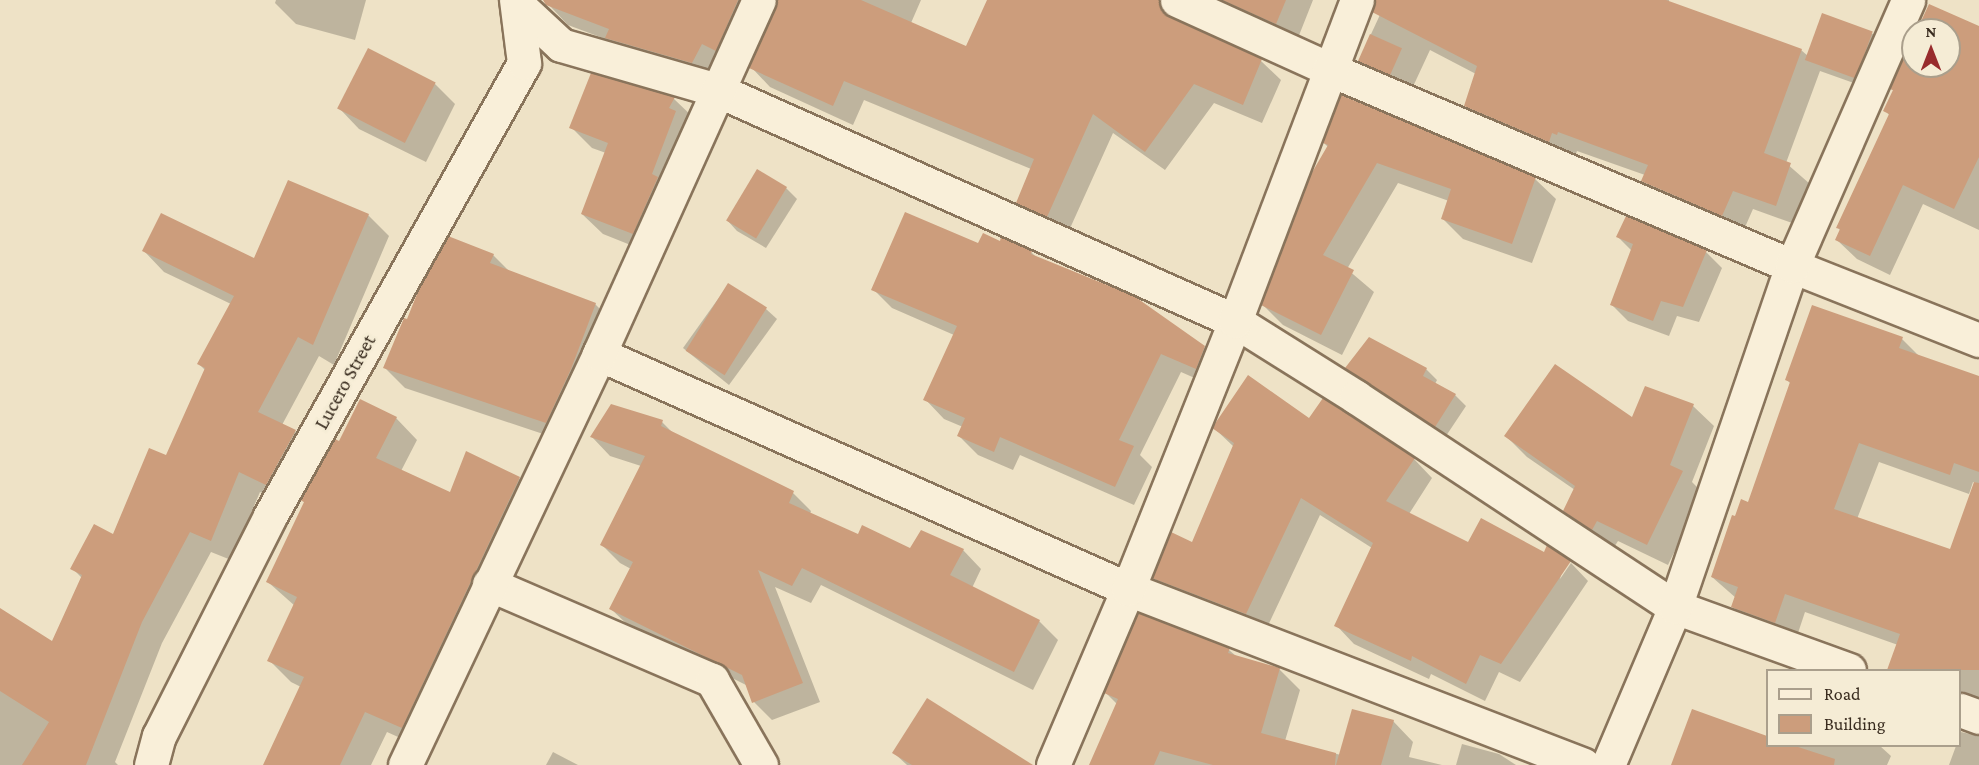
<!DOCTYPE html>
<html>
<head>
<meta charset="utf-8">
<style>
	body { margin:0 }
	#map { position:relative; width:1979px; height:765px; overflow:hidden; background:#eee2c6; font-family:"Crimson Pro",serif }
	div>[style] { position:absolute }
	.shadow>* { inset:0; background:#0003 }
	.building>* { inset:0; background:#cc9d7c; transform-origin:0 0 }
	.roads { filter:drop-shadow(2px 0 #89745b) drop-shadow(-2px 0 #89745b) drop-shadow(0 2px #89745b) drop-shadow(0 -2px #89745b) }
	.street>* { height:33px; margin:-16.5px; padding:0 16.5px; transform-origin:16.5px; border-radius:16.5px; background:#f9efd9 }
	span { translate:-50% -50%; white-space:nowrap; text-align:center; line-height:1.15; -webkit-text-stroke:5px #f5ecd5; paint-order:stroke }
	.street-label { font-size:20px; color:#392c1f }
	.legend { position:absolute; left:1766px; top:669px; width:195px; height:78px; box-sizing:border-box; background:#f5ecd5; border:2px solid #aa9f8c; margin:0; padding:8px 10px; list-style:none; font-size:18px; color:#392c1f }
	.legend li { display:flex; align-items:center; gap:12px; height:30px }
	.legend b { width:30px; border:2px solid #aa9f8c }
	.north { position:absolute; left:1901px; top:18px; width:60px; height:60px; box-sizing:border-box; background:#f5ecd5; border:2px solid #aa9f8c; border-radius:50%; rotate:0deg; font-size:16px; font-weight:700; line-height:24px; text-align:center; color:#392c1f }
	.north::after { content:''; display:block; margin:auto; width:21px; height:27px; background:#982c2d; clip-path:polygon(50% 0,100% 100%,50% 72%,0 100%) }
</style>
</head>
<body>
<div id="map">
	<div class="shadow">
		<div style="clip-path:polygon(276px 0,366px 0,355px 40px,296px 24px,275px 3px)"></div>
		<div style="clip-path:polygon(551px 0,772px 0,712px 82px,626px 57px,608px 40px,568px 25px,549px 5px)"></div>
		<div style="clip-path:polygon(779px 0,921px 0,911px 23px,967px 48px,988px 0,1313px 0,1296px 43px,1179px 13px,1178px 22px,1261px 61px,1281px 80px,1262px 123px,1214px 103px,1165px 170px,1113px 133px,1067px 235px,1037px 222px,1017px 202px,1031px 169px,864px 100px,853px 125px,770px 87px,751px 67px)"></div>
		<div style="clip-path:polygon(1361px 0,1669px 0,1669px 2px,1801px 50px,1808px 56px,1823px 15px,1873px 34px,1883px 44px,1865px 87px,1820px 71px,1786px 163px,1810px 184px,1795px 224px,1753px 209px,1742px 234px,1662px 200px,1642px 181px,1645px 175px,1577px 151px,1576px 154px,1572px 152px,1568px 161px,1486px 126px,1466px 106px,1476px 74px,1430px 50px,1410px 93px,1379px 80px,1359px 60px,1385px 4px)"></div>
		<div style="clip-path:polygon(1979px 28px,1979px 230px,1923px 204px,1890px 275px,1857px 259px,1837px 240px,1841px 231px,1837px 227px,1890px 116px,1885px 110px,1894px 91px,1891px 89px,1913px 42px,1913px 66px,1949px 66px,1949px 30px,1919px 30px)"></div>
		<div style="clip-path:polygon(592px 75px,674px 99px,695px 119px,653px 254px,603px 234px,582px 214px,606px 153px,592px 148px,571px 127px)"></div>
		<div style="clip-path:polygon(435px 84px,455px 104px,426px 162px,359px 129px,339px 108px)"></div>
		<div style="clip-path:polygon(1324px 143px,1535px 179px,1556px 199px,1532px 263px,1463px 239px,1442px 218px,1449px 201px,1398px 183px,1347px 269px,1374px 292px,1342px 355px,1283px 325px,1263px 305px,1329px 148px)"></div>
		<div style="clip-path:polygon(786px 188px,797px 199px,766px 248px,737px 231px,727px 220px)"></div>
		<div style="clip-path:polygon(368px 215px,389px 236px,334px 365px,319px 356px,282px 425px,296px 432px,316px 452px,287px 504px,260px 492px,231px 560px,211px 552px,162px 643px,115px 762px,118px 765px,0 765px,0 632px,52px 643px,82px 578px,72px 568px,114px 536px,166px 457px,205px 370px,199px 364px,231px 304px,164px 272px,144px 251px,255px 260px)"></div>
		<div style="clip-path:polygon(1626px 218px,1706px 252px,1722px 268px,1699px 322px,1677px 316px,1669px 336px,1628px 321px,1612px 305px,1632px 251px,1618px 237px)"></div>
		<div style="clip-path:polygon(979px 245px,1031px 252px,1037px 258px,1204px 347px,1223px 366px,1215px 387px,1181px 372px,1140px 455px,1152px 467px,1134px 505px,1020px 455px,1013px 470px,978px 455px,959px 436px,963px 427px,944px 419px,925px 399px,954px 335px,892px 308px,873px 289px)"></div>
		<div style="clip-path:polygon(493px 255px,509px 271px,595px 304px,616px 325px,567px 442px,405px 388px,385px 368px,407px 321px)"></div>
		<div style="clip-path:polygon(728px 285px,766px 309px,777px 319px,729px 385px,683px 348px)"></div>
		<div style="clip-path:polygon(1902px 339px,1920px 357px,1979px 378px,1979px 484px,1973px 482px,1969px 494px,1879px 462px,1857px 519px,1951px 551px,1979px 548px,1979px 712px,1960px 708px,1960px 670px,1890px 670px,1898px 645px,1805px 612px,1795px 642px,1753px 627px,1733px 607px,1736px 598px,1712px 577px,1735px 518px,1749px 504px,1791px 384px,1787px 380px)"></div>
		<div style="clip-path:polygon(1347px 368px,1426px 369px,1437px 380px,1435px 384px,1455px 395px,1466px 406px,1446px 436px,1358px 379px)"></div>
		<div style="clip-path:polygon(1693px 406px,1714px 426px,1692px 482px,1703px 493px,1668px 565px,1618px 541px,1613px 549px,1586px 531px,1565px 511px,1575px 490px,1527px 457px,1506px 436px,1633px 420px)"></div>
		<div style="clip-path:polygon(396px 418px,417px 440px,401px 471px,451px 494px,519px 478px,541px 500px,418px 746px,387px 732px,371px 765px,264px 765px,301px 687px,291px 682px,269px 660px,295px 606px,268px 582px,305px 503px,302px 500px,339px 443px)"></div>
		<div style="clip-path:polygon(1309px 420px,1414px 459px,1432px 478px,1409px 514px,1469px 543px,1562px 571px,1560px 579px,1571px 563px,1588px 581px,1520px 682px,1499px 672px,1485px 701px,1431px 674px,1429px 679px,1354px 644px,1336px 625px,1372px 548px,1320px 515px,1265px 632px,1173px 597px,1154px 578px,1193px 544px,1234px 447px,1214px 428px)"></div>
		<div style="clip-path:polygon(662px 422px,676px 436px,793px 493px,811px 511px,810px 514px,859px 536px,910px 550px,963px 550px,981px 569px,972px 588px,1039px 621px,1058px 640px,1033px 690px,821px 585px,811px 603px,775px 587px,820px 702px,772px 720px,754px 702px,748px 686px,630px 627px,611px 609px,631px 569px,620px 563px,602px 545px,641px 466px,610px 456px,592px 437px)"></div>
		<div style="clip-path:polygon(1229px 650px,1236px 656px,1279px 669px,1300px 690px,1285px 741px,1341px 755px,1393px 721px,1413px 742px,1409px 757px,1442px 765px,1091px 765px,1117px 704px,1106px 693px)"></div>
		<div style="clip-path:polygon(1693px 711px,1768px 738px,1768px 746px,1880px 746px,1891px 756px,1887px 765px,1673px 765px)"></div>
		<div style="clip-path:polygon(1961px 732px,1979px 736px,1979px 765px,1949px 765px,1956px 746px,1960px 746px)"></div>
		<div style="clip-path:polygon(1462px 744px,1499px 754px,1516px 765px,1456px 765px)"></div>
		<div style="clip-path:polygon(553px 752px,578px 765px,546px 765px)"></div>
		<div style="clip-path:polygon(894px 753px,1021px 765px,907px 765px)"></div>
	</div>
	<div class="building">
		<div style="clip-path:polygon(543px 0,738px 0,716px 51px,702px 44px,692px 63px,605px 38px,609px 29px,546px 5px)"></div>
		<div style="clip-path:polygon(777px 0,861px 0,966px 46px,987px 0,1159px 0,1161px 10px,1169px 17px,1262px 59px,1243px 105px,1194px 84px,1145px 152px,1093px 114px,1047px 217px,1016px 203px,1034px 159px,844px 81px,833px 106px,749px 68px)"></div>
		<div style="clip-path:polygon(1222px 0,1286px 0,1276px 24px)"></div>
		<div style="clip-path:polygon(1375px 0,1666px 0,1802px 49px,1764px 153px,1791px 163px,1776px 206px,1733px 191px,1722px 216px,1641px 181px,1648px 165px,1558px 132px,1557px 135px,1552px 133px,1549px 142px,1464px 106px,1477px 66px,1372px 12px)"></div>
		<div style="clip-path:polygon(1929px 4px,1979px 26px,1979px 157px,1954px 209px,1903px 185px,1870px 256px,1835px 240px,1840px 229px,1836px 228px,1889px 114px,1883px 111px,1893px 90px,1890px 89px,1913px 38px,1913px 66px,1949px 66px,1949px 30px,1917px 30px)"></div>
		<div style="left:1822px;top:13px;width:54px;height:50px;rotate:20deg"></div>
		<div style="left:1370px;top:34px;width:35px;height:30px;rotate:24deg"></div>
		<div style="left:368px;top:48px;width:76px;height:68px;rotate:27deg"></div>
		<div style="clip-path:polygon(591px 73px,675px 97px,669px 108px,676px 111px,652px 174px,658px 177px,633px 234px,581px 214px,608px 143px,569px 128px)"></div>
		<div style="clip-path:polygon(1341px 95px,1536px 177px,1512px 244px,1441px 219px,1451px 189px,1377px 163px,1323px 255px,1354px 270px,1321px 335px,1261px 305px,1310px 176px,1328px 145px,1323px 143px)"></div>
		<div style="left:757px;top:169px;width:35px;height:60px;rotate:31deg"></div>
		<div style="clip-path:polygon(288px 180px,369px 214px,313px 345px,298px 337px,258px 412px,296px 430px,266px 485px,239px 472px,211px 541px,190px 532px,142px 622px,86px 765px,22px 765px,49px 722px,0 691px,0 608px,52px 641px,82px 575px,70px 569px,94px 524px,113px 534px,149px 448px,166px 455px,205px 368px,197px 364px,234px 296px,142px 251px,161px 213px,254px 258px)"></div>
		<div style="clip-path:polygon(905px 212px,978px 243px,983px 233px,1000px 241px,1001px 237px,1032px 251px,1031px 254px,1134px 296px,1205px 346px,1196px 369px,1161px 354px,1119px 440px,1134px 446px,1115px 487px,1000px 437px,994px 452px,957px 436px,965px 418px,923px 400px,957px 326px,871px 290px)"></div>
		<div style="clip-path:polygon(1626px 216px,1707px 250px,1683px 307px,1661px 301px,1653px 321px,1610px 305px,1633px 244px,1616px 237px)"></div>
		<div style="clip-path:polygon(448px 236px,494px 254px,490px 263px,596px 303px,571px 369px,546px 423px,383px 368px,404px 318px,407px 319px,419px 289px)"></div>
		<div style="left:728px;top:283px;width:46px;height:80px;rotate:32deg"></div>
		<div style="clip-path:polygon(1812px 305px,1903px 337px,1899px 348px,1979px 376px,1979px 472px,1954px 463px,1950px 475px,1859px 443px,1834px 509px,1950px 549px,1974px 482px,1979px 483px,1979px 670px,1887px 670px,1900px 634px,1785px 594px,1775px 623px,1731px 607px,1738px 587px,1711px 577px,1732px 515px,1735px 516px,1741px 499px,1748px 502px,1790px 382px,1785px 380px)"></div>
		<div style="clip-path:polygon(1369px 337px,1427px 368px,1423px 376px,1456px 394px,1435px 427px,1345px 368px)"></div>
		<div style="clip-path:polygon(1555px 364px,1632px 417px,1645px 386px,1694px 404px,1670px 465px,1683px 471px,1647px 545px,1597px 521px,1592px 530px,1563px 511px,1575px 486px,1504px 436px)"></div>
		<div style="clip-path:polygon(1248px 375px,1309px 418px,1323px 398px,1415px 458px,1386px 501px,1468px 542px,1481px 518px,1544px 552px,1547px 545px,1571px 561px,1501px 664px,1480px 655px,1466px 684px,1412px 656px,1411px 661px,1334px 626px,1373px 543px,1301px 498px,1246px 614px,1152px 578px,1171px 532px,1192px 542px,1234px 443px,1212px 428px)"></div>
		<div style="clip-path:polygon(360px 399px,397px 417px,376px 458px,450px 492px,466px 451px,520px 477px,402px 728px,365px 712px,340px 765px,263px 765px,304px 677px,267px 661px,297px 597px,266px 582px,304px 502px,300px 500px,335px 439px,339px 441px)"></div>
		<div style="clip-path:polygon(611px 404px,663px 420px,661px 426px,794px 491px,789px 503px,858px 534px,862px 525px,910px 548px,921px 530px,964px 549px,950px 575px,1040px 620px,1014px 672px,802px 568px,792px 586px,758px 570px,803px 683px,752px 703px,742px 675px,609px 609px,633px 562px,600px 545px,645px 456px,590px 437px)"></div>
		<div style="clip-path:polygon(1138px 613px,1230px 648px,1228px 653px,1280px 668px,1261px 733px,1336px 753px,1335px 765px,1213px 765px,1160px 751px,1154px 765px,1089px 765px,1118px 699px,1104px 693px)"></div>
		<div style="clip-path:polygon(927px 698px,1033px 765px,912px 765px,892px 753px)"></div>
		<div style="clip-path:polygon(1352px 709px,1394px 720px,1381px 765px,1336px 765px)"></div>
		<div style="clip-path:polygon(1692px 709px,1767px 736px,1767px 746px,1795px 746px,1835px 759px,1834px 765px,1671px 765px)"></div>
	</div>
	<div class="roads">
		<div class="street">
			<div style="left:1177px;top:0;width:167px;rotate:24.4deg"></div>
			<div style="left:1329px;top:69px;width:503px;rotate:23.05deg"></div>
			<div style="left:1792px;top:266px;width:201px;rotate:21.6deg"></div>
			<div style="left:517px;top:4px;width:60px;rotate:43deg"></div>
			<div style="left:561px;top:45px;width:162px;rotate:16.1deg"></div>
			<div style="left:717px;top:90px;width:567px;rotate:24.03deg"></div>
			<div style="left:1235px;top:321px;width:143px;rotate:32.1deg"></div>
			<div style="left:1356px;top:397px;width:382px;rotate:33.4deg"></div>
			<div style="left:1675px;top:607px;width:185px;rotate:19.9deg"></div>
			<div style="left:599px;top:354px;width:579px;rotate:23.95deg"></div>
			<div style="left:1128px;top:589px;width:488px;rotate:21.1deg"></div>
			<div style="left:489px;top:584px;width:243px;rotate:23.3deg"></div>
			<div style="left:712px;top:680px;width:98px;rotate:60deg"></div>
			<div style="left:1960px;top:710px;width:20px;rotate:20deg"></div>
			<div style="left:151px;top:765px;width:30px;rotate:-75deg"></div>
			<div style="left:159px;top:736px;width:246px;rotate:-63.2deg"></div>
			<div style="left:270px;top:516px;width:519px;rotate:-60.72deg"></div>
			<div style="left:524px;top:63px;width:64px;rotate:-97.2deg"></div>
			<div style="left:405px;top:765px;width:454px;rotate:-64.7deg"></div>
			<div style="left:599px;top:354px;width:388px;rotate:-65.7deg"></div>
			<div style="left:1053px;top:765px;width:191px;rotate:-66.9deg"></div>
			<div style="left:1128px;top:589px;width:289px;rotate:-68.2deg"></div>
			<div style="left:1235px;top:321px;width:343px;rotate:-69.2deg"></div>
			<div style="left:1608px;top:765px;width:172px;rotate:-67deg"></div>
			<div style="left:1675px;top:607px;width:361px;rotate:-71.1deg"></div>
			<div style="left:1792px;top:266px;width:290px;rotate:-66.4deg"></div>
		</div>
	</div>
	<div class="street-label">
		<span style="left:345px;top:382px;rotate:-61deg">Lucero Street</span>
	</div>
	<ul class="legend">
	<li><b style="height:8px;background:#f9efd9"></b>Road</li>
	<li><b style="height:16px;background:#cc9d7c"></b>Building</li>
	</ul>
	<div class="north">N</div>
</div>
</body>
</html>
